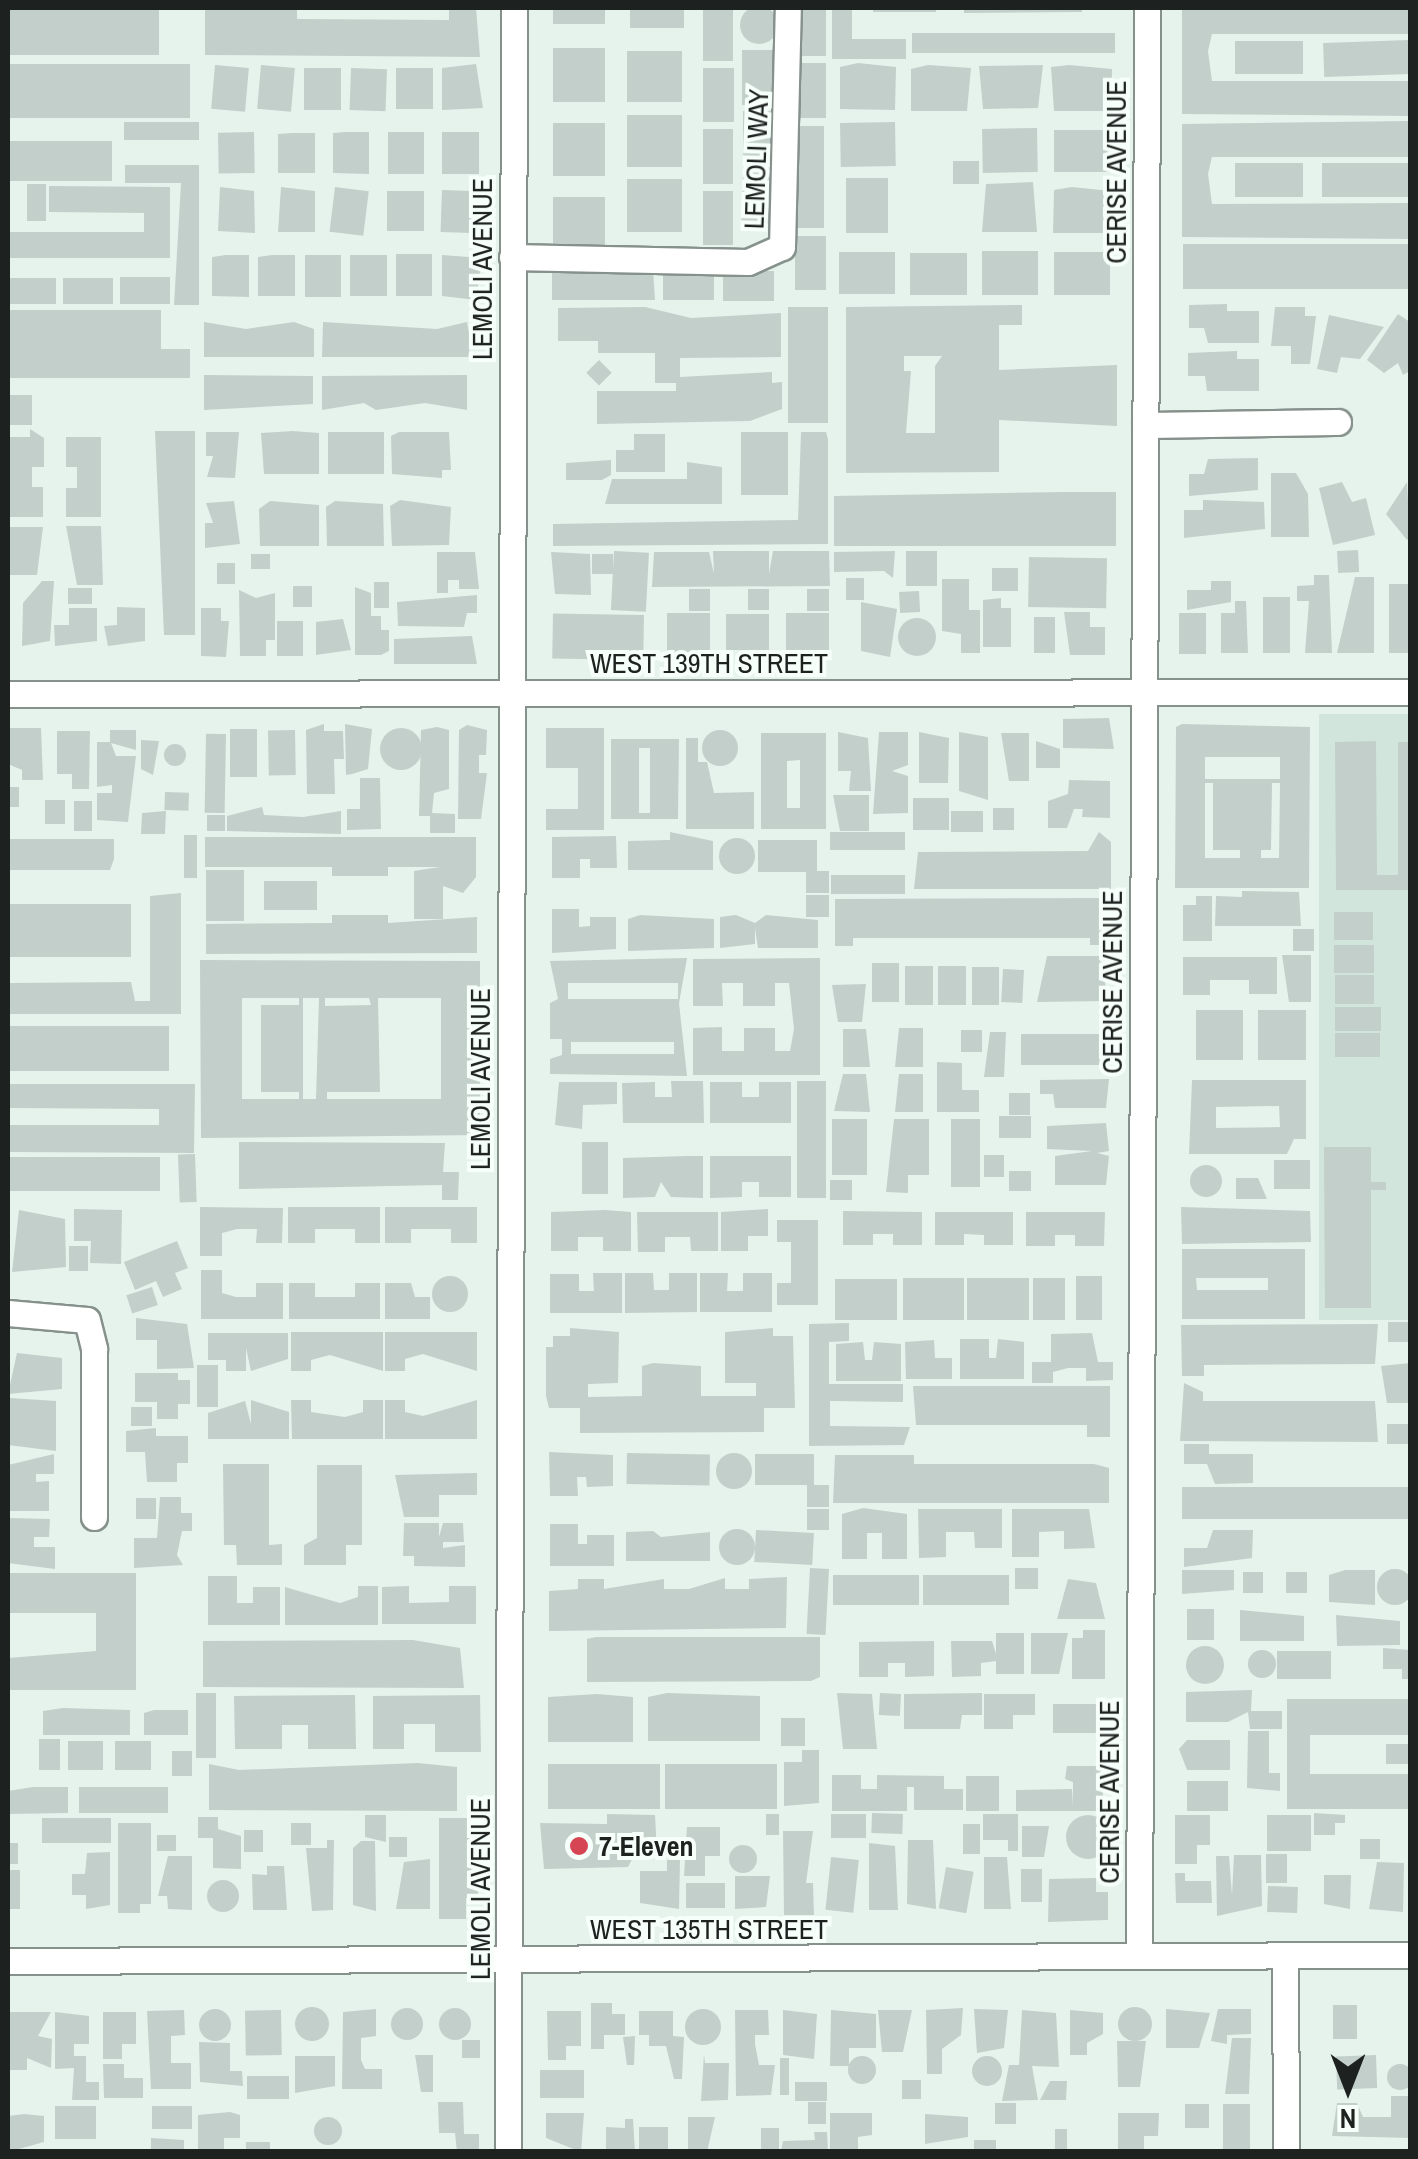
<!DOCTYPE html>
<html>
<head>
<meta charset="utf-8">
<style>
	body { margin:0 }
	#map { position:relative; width:1418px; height:2159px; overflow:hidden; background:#e6f3ed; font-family:"Archivo Narrow",sans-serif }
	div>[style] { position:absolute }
	.built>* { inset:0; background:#d1e5dd; transform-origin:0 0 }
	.building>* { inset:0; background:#c3cfca; transform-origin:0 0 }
	.round { border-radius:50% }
	.roads { filter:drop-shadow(2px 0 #86918c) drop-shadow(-2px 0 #86918c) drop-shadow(0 2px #86918c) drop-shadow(0 -2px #86918c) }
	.minor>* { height:25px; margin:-12.5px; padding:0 12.5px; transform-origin:12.5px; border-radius:12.5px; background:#fff }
	.dots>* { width:28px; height:28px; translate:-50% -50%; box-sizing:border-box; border:5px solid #f7fffb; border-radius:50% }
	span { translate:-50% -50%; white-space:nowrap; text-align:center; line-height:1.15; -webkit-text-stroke:8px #f7fffb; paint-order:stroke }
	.street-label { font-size:28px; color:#1d2120 }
	.poi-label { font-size:28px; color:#1d2120; font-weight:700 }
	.left { translate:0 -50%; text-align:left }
	.frame { position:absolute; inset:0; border:10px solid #1d2120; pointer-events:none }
	.north { position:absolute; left:1298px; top:2039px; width:100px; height:100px; -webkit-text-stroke:8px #f7fffb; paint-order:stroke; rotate:180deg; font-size:28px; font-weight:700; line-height:40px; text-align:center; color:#1d2120 }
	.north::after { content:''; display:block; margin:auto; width:35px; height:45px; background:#1d2120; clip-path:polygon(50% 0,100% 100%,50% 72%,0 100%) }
</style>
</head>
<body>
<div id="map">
	<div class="built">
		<div style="left:1319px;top:714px;width:91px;height:606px"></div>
	</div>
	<div class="building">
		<div class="round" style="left:740px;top:6px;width:38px;height:38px"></div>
		<div style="left:8px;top:8px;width:151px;height:47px"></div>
		<div style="clip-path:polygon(205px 8px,297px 8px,297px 19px,449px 20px,449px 8px,476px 8px,480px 57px,205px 55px)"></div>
		<div style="left:553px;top:8px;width:52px;height:16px"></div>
		<div style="left:630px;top:8px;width:54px;height:20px"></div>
		<div style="left:703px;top:8px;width:30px;height:53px"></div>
		<div style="left:797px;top:8px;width:29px;height:48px"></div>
		<div style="clip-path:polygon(832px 8px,852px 8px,852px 39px,906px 39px,906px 59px,832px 59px)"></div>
		<div style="left:873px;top:8px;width:63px;height:4px"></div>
		<div style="clip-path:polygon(964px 8px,1082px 8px,1082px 12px,964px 13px)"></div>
		<div style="clip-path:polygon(1182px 8px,1410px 8px,1410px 34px,1212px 34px,1208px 51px,1212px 81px,1410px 81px,1410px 116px,1182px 114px)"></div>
		<div style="left:1115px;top:33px;width:20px;height:203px;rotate:90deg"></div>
		<div style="left:1409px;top:40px;width:34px;height:86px;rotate:88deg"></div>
		<div style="left:1235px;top:41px;width:68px;height:33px"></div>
		<div style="left:553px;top:48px;width:52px;height:54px"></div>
		<div style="left:776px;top:50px;width:55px;height:34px;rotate:90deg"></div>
		<div style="left:627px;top:51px;width:55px;height:51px"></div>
		<div style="left:797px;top:63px;width:29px;height:55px"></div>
		<div style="clip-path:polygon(858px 63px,896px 67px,895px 110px,840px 109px,840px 67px)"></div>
		<div style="left:8px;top:64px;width:182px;height:54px"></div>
		<div style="clip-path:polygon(476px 64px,483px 108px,442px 110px,442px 68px)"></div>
		<div style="left:215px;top:65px;width:34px;height:44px;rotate:5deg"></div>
		<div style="left:261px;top:65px;width:34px;height:44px;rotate:5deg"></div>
		<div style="clip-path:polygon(928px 65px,971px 68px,967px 111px,911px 111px,911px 69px)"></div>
		<div style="clip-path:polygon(1043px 65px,1038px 108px,983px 109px,979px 66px)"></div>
		<div style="clip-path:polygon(1069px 65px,1112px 69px,1111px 111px,1054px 111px,1051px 67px)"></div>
		<div style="left:341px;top:68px;width:42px;height:37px;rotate:90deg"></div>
		<div style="left:351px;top:68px;width:36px;height:42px;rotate:2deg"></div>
		<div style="left:396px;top:68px;width:37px;height:41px"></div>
		<div style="left:703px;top:68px;width:31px;height:54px"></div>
		<div style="left:743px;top:111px;width:33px;height:54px"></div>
		<div style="left:627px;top:115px;width:55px;height:52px"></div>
		<div style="clip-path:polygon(1410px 121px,1410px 157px,1212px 157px,1208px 174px,1212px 204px,1410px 203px,1410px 239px,1182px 237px,1182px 124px)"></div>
		<div style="left:124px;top:122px;width:75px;height:18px"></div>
		<div style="left:895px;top:122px;width:44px;height:55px;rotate:89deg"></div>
		<div style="left:553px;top:123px;width:52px;height:53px"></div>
		<div style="left:794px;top:126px;width:30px;height:102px"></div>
		<div style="left:1037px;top:128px;width:44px;height:55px;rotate:89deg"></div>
		<div style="left:703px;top:129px;width:30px;height:55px"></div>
		<div style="left:1054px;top:130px;width:57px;height:42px"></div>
		<div style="left:254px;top:132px;width:41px;height:36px;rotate:89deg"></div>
		<div style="clip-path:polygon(346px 132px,369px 132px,369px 174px,333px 173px,333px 133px)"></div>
		<div style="left:424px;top:132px;width:42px;height:36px;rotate:90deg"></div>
		<div style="left:442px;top:132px;width:37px;height:42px"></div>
		<div style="clip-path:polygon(292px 133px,315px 133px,315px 173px,278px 173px,278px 134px)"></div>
		<div style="left:8px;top:141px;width:104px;height:40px"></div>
		<div style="left:953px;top:161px;width:26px;height:23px"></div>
		<div style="left:1303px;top:163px;width:34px;height:68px;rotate:90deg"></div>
		<div style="left:1322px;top:163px;width:88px;height:34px"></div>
		<div style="clip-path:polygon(125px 165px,199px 165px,199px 305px,174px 305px,181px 183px,125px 183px)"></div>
		<div style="left:743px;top:172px;width:33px;height:51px;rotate:2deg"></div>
		<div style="left:846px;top:178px;width:42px;height:55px"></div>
		<div style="left:682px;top:179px;width:53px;height:55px;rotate:90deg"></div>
		<div style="clip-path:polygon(1033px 182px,1037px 232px,982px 232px,986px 184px)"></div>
		<div style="left:27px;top:184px;width:19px;height:37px"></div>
		<div style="clip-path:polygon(49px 186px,170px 187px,170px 258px,8px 258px,8px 232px,144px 232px,144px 213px,49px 212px)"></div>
		<div style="clip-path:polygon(220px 187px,254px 191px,255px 233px,218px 231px)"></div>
		<div style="clip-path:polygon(281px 187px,315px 191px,315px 232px,278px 232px)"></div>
		<div style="left:335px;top:187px;width:34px;height:45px;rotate:7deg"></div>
		<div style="clip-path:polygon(1072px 187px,1111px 191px,1110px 229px,1118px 233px,1053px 233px,1054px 190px)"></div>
		<div style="left:442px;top:190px;width:37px;height:42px;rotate:2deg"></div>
		<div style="left:387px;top:191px;width:37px;height:40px"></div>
		<div style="left:703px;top:191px;width:30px;height:54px"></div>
		<div style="left:553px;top:197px;width:52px;height:54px"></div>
		<div style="left:795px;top:236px;width:31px;height:54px"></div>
		<div style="left:1410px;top:244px;width:45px;height:227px;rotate:90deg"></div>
		<div style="left:982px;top:251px;width:56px;height:44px"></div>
		<div style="left:839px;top:252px;width:56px;height:42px"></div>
		<div style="left:1110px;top:252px;width:43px;height:56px;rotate:90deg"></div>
		<div style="left:910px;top:253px;width:57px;height:42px"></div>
		<div style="left:432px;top:254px;width:42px;height:36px;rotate:90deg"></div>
		<div style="clip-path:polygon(226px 255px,249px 255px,249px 297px,212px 296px,212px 257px)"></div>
		<div style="clip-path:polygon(272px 255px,295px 255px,295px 296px,258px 296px,258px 257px)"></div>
		<div style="left:341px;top:255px;width:42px;height:36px;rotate:90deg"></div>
		<div style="left:387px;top:255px;width:41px;height:37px;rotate:90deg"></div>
		<div style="clip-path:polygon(442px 255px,482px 258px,476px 300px,442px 296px)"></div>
		<div style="clip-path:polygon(582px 270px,653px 271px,655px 300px,552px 300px,552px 271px)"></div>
		<div style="left:663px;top:271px;width:51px;height:29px"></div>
		<div style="left:723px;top:271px;width:51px;height:30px"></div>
		<div style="left:170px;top:277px;width:27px;height:50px;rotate:90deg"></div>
		<div style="left:8px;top:278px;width:48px;height:26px"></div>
		<div style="left:63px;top:278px;width:50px;height:26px"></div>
		<div style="clip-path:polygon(1227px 304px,1227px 311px,1259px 311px,1259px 343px,1208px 343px,1204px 328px,1189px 328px,1189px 305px)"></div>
		<div style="clip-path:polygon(evenodd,1022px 305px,1022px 325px,999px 325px,999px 370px,1117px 365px,1117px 426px,999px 420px,999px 472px,846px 473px,846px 307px,1022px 305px,904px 356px,942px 356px,935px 366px,935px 433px,906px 433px,911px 371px,904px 371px,904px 356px)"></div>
		<div style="clip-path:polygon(645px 307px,691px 318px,781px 313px,781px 357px,680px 358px,680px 377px,772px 372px,772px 383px,782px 382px,782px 409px,750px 421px,597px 424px,597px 391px,676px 391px,676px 383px,655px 383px,655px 353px,598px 353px,598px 341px,558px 341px,558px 308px)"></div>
		<div style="left:788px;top:307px;width:40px;height:116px"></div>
		<div style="clip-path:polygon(1275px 307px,1305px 307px,1305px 316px,1316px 316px,1310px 364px,1291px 364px,1291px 346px,1271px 346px)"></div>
		<div style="clip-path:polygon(8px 310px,161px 310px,161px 349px,190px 349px,190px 378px,8px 378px)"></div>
		<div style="clip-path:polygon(1398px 314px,1410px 322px,1410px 371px,1403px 375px,1398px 363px,1384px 373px,1367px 360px)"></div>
		<div style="clip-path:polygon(1329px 315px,1384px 327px,1360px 359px,1341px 357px,1337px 373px,1317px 369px)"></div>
		<div style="clip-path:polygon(204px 322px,246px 329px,294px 322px,314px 329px,314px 357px,204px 357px)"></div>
		<div style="clip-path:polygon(323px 322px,437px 329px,467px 322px,471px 343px,468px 357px,322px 357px)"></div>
		<div style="clip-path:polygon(1237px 351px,1237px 359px,1259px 359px,1259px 391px,1207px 391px,1205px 376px,1188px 376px,1188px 353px)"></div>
		<div style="left:599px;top:360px;width:18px;height:18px;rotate:45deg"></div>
		<div style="clip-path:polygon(204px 375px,313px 376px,313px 404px,204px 410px)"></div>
		<div style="clip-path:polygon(467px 375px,467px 410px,425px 403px,376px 410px,364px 403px,322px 410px,322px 376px)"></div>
		<div style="left:8px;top:395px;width:24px;height:30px"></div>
		<div style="clip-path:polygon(30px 429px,44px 438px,44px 467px,32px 467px,32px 487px,43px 487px,43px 517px,9px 517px,9px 437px,30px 437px)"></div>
		<div style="clip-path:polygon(155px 431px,195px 431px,195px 635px,164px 635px)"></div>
		<div style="clip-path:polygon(293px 431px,319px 433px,319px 474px,264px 474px,261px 433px)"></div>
		<div style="clip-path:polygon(206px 432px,239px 432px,235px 478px,207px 477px,213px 456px,206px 456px)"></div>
		<div style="left:328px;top:432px;width:56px;height:42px"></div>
		<div style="clip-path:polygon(399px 432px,449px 432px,451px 470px,442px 470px,442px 478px,392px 474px,391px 436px)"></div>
		<div style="left:741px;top:432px;width:47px;height:63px"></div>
		<div style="clip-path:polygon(801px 432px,826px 432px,828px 439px,828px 544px,553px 546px,553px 524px,798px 520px)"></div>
		<div style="clip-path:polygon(634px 434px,665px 434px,665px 472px,616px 472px,616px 450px,634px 450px)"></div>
		<div style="clip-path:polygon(66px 437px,101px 437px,101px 517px,66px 517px,66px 488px,77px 488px,77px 467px,66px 467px)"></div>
		<div style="clip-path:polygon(1258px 458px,1258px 490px,1189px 496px,1189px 474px,1204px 474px,1208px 459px)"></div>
		<div style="clip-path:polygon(611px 460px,611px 475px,602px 480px,566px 480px,566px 463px)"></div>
		<div style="clip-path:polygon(687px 462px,722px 467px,722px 504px,605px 504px,612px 479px,687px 479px)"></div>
		<div style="clip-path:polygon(1271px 473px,1296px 473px,1308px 494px,1309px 537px,1271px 537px)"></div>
		<div style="clip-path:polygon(1342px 482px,1352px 502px,1366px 498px,1375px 535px,1333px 545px,1319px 488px)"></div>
		<div style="clip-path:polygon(1407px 482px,1410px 538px,1407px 540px,1386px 514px)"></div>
		<div style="clip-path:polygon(1063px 492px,1116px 492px,1116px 546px,834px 546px,834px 496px)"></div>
		<div style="clip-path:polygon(400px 500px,451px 507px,449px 545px,392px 546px,390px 506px)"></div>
		<div style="clip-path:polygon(1203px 500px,1264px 502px,1265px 529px,1184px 538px,1184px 510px,1203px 510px)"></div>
		<div style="clip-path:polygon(234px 501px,240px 544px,205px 548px,205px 523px,213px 523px,206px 503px)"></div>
		<div style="clip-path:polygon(270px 501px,319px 505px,319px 546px,260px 546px,259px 509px)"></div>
		<div style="clip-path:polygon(335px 501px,383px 504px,384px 546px,327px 546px,326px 507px)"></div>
		<div style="clip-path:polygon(66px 526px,101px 526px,103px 585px,77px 585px)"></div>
		<div style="clip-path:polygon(9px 527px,43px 527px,37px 575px,8px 575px)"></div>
		<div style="left:1358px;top:550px;width:22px;height:21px;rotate:87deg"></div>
		<div style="left:614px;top:551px;width:35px;height:59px;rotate:3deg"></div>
		<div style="clip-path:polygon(713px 551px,769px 551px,769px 574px,773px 551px,829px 551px,830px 586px,652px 587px,654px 552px,709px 552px,714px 574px)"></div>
		<div style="clip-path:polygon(895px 551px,893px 578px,884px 571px,834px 572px,834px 552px)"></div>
		<div style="left:906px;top:551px;width:31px;height:35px"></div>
		<div style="clip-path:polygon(437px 552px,475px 552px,479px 589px,459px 589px,459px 580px,448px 580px,448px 593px,437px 593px)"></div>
		<div style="clip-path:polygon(551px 552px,590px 554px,591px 595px,555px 594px)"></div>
		<div style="left:251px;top:554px;width:19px;height:15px"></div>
		<div style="left:592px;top:554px;width:21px;height:20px"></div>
		<div style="left:1029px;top:557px;width:78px;height:50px;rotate:1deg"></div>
		<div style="left:217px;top:563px;width:18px;height:21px"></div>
		<div style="left:992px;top:568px;width:26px;height:23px"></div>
		<div style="clip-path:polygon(1314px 575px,1329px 575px,1332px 653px,1305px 653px,1309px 601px,1297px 601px,1297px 586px,1314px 585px)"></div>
		<div style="clip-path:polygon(1355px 577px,1374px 577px,1374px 653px,1337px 653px)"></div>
		<div style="left:846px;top:578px;width:18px;height:22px"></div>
		<div style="clip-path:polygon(942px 579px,969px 579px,969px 610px,980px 610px,980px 653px,961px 653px,961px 634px,942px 631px)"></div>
		<div style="clip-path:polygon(42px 581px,54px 581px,50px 641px,22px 646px,23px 603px)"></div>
		<div style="clip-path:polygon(1211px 581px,1231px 581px,1231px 602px,1187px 610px,1187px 590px,1211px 590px)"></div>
		<div style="left:374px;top:582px;width:15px;height:26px"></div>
		<div style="left:1410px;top:584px;width:69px;height:21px;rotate:90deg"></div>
		<div style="left:312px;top:586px;width:21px;height:19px;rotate:90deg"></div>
		<div style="clip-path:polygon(355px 587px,371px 593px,371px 616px,381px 616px,381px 630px,389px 630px,389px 651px,381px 655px,355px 655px)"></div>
		<div style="left:68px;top:588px;width:24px;height:16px"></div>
		<div style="left:689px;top:589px;width:21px;height:22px"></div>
		<div style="left:748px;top:589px;width:21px;height:21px"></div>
		<div style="left:807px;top:589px;width:22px;height:22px"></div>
		<div style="clip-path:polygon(239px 590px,256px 598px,275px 593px,275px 640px,266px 640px,266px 656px,240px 656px)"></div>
		<div style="left:919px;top:591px;width:21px;height:20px;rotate:87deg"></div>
		<div style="clip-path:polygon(477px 595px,477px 613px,467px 613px,464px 627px,398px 626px,397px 602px)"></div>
		<div style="left:1263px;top:597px;width:27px;height:56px"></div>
		<div style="clip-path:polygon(1001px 598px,1001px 608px,1011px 608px,1011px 647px,983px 647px,983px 600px)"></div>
		<div style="clip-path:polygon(1235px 601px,1246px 601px,1248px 653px,1221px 653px,1221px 613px,1235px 613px)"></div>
		<div style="clip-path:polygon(861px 602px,897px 609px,890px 657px,861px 651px)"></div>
		<div style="clip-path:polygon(117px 607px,145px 608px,145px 641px,108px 646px,104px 626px,117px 625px)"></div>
		<div style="clip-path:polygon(69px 608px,97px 608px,97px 641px,55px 646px,54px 625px,69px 625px)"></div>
		<div style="clip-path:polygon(201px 608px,221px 608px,221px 621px,229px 621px,226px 657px,201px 656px)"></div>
		<div style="clip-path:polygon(1064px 612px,1090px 612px,1090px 627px,1105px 627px,1105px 655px,1070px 655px)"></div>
		<div style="left:710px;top:613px;width:42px;height:43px;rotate:90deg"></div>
		<div style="left:786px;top:613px;width:43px;height:37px"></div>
		<div style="left:1179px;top:613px;width:27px;height:41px"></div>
		<div style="left:726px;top:614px;width:43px;height:36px"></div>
		<div style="left:644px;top:615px;width:45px;height:91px;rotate:91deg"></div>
		<div style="left:1034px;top:617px;width:21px;height:36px"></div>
		<div class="round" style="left:898px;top:618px;width:38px;height:38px"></div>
		<div style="clip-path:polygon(343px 619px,351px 650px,316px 655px,316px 622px)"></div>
		<div style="left:277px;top:621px;width:26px;height:35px"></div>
		<div style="clip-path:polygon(394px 639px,472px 636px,477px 664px,394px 664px)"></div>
		<div style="clip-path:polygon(1109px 718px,1114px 749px,1063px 748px,1063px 719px)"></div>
		<div style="clip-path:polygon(324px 724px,324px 731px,343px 731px,344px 759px,334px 759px,335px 794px,307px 794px,306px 730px)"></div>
		<div style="clip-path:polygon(345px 724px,372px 729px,368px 769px,352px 774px,346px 775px)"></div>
		<div style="clip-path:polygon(evenodd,1182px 724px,1310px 727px,1309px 888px,1175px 888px,1176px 727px,1182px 724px,1205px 757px,1280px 757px,1280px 779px,1205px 779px,1205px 757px,1182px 724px,1205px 783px,1213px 783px,1213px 850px,1240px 850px,1240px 858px,1205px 858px,1205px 783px,1182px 724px,1272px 783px,1280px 783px,1279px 858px,1261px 858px,1261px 850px,1271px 850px,1272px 783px)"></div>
		<div style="clip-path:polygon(467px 725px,487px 730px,486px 755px,479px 755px,479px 773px,487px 773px,481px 819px,458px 819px,459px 730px)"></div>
		<div style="clip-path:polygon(437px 727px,449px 730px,449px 789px,434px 793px,432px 813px,455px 814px,455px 833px,430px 833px,430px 816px,419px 816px,421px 730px)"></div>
		<div class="round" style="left:380px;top:728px;width:42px;height:42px"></div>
		<div style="clip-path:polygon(8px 728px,41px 728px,43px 780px,22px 780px,22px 770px,8px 764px)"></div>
		<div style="clip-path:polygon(546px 728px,604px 728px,604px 830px,546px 830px,546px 809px,578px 809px,578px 768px,546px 768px)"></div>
		<div style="left:230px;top:729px;width:27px;height:48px"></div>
		<div class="round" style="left:702px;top:730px;width:36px;height:36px"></div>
		<div style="clip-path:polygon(110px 730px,136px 730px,136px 750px,111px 743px,116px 756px,136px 756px,128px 822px,97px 820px,97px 793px,112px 793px,112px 785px,97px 787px,97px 742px,110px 742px)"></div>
		<div style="left:295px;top:730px;width:45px;height:27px;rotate:89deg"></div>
		<div style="clip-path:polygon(57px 731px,90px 731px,89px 789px,72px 789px,72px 774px,57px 774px)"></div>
		<div style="clip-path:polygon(838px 732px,868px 738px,871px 791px,849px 791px,851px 771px,838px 771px)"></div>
		<div style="clip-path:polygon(879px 732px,908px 732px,908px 765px,892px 771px,908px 776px,908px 813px,873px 814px)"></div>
		<div style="clip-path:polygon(919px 732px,949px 738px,948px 783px,919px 783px)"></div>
		<div style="clip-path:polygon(959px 732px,988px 737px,988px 800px,959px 791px)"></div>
		<div style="clip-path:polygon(evenodd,761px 733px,826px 733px,826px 829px,761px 829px,761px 733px,800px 760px,800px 808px,787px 808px,787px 761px,800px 760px)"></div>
		<div style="clip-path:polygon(1001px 733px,1029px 733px,1029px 781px,1009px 781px)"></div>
		<div style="left:226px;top:734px;width:79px;height:20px;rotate:91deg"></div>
		<div style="clip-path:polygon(686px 738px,698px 738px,698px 762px,707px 762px,714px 793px,754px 792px,754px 829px,686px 829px)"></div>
		<div style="clip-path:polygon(evenodd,611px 739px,679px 739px,678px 819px,611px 819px,611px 739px,639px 748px,650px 748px,650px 813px,639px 813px,639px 748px)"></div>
		<div style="clip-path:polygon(141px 740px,159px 741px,153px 775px,141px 769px)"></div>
		<div style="clip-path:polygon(1036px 741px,1060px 749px,1060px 768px,1036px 768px)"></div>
		<div style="clip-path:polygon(1376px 741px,1377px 875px,1398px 875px,1398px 742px,1410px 742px,1410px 890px,1336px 890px,1335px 742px)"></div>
		<div class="round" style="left:164px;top:744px;width:22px;height:22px"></div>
		<div style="clip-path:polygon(360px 778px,380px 778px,381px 829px,347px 830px,347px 809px,360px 809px)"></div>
		<div style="clip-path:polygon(1069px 780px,1110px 781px,1110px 818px,1082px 817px,1083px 809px,1074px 809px,1067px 828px,1048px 828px,1048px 801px,1068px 794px)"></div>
		<div style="left:8px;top:787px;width:11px;height:20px"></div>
		<div style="left:165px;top:792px;width:24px;height:18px;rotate:2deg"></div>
		<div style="clip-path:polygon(833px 795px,869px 795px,869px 831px,840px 831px)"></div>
		<div style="left:913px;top:798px;width:36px;height:32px"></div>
		<div style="left:45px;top:800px;width:20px;height:24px"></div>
		<div style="left:74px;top:801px;width:18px;height:30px"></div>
		<div style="clip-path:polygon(262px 807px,264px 815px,303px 817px,341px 811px,341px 834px,227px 831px,227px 816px)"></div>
		<div style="left:993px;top:808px;width:21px;height:22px"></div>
		<div style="clip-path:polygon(166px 811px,165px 834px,141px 834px,142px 813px)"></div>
		<div style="left:951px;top:811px;width:32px;height:21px"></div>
		<div style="left:207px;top:815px;width:18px;height:16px"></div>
		<div style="clip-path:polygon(670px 832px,713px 841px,713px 870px,628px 870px,628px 841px,670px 840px)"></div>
		<div style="left:905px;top:832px;width:18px;height:75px;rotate:90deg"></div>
		<div style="clip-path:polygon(1099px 832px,1111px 842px,1111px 889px,914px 889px,918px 852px,1088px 851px)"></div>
		<div style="left:184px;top:835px;width:13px;height:43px"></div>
		<div style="clip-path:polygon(616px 836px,617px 868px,590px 868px,590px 859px,580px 859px,580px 878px,552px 878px,552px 837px)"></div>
		<div style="clip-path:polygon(205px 837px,476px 837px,476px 877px,463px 893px,443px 886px,443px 919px,414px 919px,414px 871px,440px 867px,388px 867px,388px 876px,332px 876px,332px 867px,205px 867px)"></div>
		<div class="round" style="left:719px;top:838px;width:36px;height:36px"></div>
		<div style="clip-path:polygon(8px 839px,114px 839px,114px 859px,110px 870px,8px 870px)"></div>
		<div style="left:758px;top:840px;width:59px;height:32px"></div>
		<div style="left:206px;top:870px;width:38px;height:51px"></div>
		<div style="left:806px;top:871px;width:23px;height:22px"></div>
		<div style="left:905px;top:875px;width:19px;height:74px;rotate:90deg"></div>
		<div style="left:264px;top:881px;width:53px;height:29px"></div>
		<div style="clip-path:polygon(1242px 891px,1299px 892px,1301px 926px,1215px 926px,1216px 896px,1242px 897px)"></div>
		<div style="clip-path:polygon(181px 893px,181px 1014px,8px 1014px,8px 983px,131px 982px,135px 1001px,150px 1001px,150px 896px)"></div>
		<div style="left:806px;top:895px;width:23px;height:22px"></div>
		<div style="clip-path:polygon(1196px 896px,1212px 896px,1212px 941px,1183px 941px,1183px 905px,1196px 905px)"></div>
		<div style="clip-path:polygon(1108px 898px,1108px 945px,1090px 945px,1090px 938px,853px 938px,853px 946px,835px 946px,835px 899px)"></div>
		<div style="left:8px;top:904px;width:123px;height:53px"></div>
		<div style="clip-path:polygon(552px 909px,579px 909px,579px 927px,590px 926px,590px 917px,616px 917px,616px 949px,552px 953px)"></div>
		<div style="left:1334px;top:912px;width:39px;height:28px"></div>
		<div style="clip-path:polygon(332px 915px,388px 915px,388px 923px,477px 917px,477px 953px,206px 954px,206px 924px,332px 923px)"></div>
		<div style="clip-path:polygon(640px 915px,714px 919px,714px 948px,628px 951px,628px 919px)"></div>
		<div style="clip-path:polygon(736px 915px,755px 923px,766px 915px,818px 920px,818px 948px,758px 948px,755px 928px,755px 944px,720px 948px,720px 917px)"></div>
		<div style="left:1293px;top:929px;width:21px;height:22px"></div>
		<div style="left:1334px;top:945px;width:40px;height:28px"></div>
		<div style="clip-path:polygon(1282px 955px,1311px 955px,1311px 1002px,1289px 1002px)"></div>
		<div style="clip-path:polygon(1047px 956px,1099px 956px,1109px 1001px,1037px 1002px)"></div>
		<div style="clip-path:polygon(1183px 957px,1277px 957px,1277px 994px,1249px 994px,1249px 980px,1210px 980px,1210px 995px,1183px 995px)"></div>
		<div style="clip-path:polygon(evenodd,687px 958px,679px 1003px,687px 1076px,550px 1074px,550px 1059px,562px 1055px,562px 1039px,550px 1039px,550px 1003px,558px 999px,550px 961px,687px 958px,568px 983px,678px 983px,678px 999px,568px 999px,568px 983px,687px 958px,571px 1042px,674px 1042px,674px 1054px,571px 1054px,571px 1042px)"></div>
		<div style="clip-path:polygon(820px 958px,820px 1075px,693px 1075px,693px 1028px,722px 1027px,722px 1051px,744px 1051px,744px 1028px,775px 1028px,775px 1051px,790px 1051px,794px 1029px,789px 983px,775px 983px,775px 1006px,743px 1006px,743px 983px,722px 983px,723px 1006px,693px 1006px,693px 959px)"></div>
		<div style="clip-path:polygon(evenodd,200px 960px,480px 961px,480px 1135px,201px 1138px,200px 960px,242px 998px,299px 998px,299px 1005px,261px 1005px,261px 1092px,299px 1092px,299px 1099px,242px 1099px,242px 998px,200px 960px,303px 998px,319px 998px,316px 1099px,303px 1099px,303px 998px,200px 960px,325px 998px,369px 998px,371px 1005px,325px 1006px,325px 998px,200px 960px,378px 998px,441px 998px,441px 1099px,327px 1099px,327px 1092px,380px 1092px,378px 998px)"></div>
		<div style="left:872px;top:963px;width:27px;height:39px"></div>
		<div style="left:905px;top:966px;width:28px;height:39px"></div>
		<div style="left:938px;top:966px;width:28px;height:39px"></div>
		<div style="left:972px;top:967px;width:27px;height:38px"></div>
		<div style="left:1003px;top:969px;width:21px;height:33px;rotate:3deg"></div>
		<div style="left:1335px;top:975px;width:39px;height:29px"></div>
		<div style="clip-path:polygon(866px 984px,862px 1022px,838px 1022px,832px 985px)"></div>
		<div style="left:1335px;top:1007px;width:46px;height:24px"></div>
		<div style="left:1196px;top:1010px;width:47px;height:50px"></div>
		<div style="left:1258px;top:1010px;width:48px;height:50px"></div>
		<div style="left:169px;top:1026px;width:45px;height:161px;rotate:90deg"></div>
		<div style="clip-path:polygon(899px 1028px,923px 1028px,923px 1067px,895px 1067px)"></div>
		<div style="clip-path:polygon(843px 1029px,866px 1029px,870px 1067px,843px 1067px)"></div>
		<div style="left:961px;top:1030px;width:21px;height:22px"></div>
		<div style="clip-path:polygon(990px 1032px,1006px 1032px,1004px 1077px,984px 1077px)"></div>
		<div style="left:1335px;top:1033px;width:45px;height:24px"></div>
		<div style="left:1108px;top:1034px;width:31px;height:87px;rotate:90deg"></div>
		<div style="clip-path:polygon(937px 1062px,962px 1063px,962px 1090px,979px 1090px,979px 1112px,937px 1112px)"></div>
		<div style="clip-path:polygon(843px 1074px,866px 1074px,870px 1112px,834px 1111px)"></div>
		<div style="clip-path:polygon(899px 1074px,923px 1074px,923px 1112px,895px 1112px)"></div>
		<div style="clip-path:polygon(1109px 1079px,1106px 1108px,1055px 1108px,1053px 1094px,1040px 1094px,1040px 1080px)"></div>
		<div style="clip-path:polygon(evenodd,1192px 1080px,1306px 1080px,1306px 1139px,1294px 1139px,1287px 1154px,1189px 1154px,1192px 1080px,1279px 1106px,1280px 1127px,1216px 1128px,1216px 1107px,1279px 1106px)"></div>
		<div style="clip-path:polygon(671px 1081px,703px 1081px,704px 1123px,623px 1123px,622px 1083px,655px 1082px,655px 1097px,672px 1097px)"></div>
		<div style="left:797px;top:1081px;width:29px;height:117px"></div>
		<div style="clip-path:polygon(559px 1082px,617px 1082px,617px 1104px,583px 1105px,582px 1129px,555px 1125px)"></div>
		<div style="clip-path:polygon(710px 1082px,742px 1082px,742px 1097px,759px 1097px,759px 1082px,791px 1082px,791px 1123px,710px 1123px)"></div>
		<div style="clip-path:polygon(8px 1084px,195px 1084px,194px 1153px,8px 1152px,8px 1125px,159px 1125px,159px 1109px,8px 1108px)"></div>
		<div style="left:1009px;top:1093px;width:21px;height:22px"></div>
		<div style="left:999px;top:1116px;width:32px;height:22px"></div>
		<div style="left:832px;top:1119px;width:35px;height:56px"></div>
		<div style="clip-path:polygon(894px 1119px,929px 1119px,929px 1175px,908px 1175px,908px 1193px,886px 1192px)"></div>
		<div style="left:951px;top:1119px;width:29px;height:68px"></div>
		<div style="clip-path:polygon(1106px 1123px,1109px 1151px,1097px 1153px,1109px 1156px,1106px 1185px,1055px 1185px,1055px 1156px,1092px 1151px,1047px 1149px,1047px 1126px)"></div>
		<div style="clip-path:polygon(239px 1142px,445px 1143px,443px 1172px,459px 1172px,458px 1200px,442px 1200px,442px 1185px,239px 1189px)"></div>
		<div style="left:582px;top:1142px;width:26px;height:52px"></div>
		<div style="clip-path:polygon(1324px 1147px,1371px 1147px,1371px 1182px,1386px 1182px,1386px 1190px,1371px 1190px,1371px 1308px,1325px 1308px)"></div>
		<div style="left:195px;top:1154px;width:48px;height:17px;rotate:88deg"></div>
		<div style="left:984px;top:1155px;width:20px;height:22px"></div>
		<div style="clip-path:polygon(687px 1156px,703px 1156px,703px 1198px,671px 1197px,661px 1182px,655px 1197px,623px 1198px,623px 1158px)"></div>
		<div style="clip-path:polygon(710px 1156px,791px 1156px,791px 1197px,759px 1197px,759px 1182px,742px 1182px,742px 1197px,710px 1198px)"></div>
		<div style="left:8px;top:1157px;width:152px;height:34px"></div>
		<div style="left:1274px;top:1160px;width:36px;height:29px"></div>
		<div class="round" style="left:1190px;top:1165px;width:32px;height:32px"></div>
		<div style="left:1009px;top:1171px;width:22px;height:20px"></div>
		<div style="clip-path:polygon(1236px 1178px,1258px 1178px,1267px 1199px,1236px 1199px)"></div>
		<div style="left:830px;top:1180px;width:22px;height:20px"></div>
		<div style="clip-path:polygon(200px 1207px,283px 1208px,282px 1243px,256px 1243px,257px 1229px,237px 1229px,222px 1233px,222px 1256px,200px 1256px)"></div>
		<div style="clip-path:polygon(288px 1207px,380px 1207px,380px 1243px,355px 1243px,355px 1229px,315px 1229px,315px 1243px,288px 1243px)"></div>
		<div style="clip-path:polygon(385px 1207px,477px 1207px,477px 1243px,451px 1243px,451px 1229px,411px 1229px,411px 1243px,385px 1243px)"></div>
		<div style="clip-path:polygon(1181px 1207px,1310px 1211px,1311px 1242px,1182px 1244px)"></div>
		<div style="clip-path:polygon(74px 1209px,122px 1210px,121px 1264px,90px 1263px,91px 1241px,74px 1241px)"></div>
		<div style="clip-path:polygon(768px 1209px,768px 1236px,748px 1236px,748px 1251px,721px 1251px,721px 1212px)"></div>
		<div style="clip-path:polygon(19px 1210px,65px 1219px,66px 1267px,12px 1272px)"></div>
		<div style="clip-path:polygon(605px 1210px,631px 1212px,631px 1251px,603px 1251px,603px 1237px,578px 1237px,578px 1251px,551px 1251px,551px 1212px)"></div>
		<div style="clip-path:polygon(843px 1211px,922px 1212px,922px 1245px,893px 1245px,893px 1234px,873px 1234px,873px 1245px,843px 1245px)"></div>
		<div style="clip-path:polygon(637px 1212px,718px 1212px,718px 1251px,691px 1251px,690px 1237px,665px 1237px,665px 1252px,638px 1252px)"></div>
		<div style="clip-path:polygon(935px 1212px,1013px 1212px,1013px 1245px,984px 1245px,984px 1235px,964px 1234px,964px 1245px,935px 1245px)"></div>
		<div style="clip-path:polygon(1026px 1212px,1105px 1212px,1104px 1246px,1075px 1246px,1075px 1235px,1055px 1235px,1055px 1246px,1026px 1246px)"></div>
		<div style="clip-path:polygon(777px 1220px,818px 1220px,818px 1305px,777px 1305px,777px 1283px,791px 1283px,791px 1242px,777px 1242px)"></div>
		<div style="clip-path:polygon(177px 1241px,188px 1268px,175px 1273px,182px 1289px,163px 1297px,156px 1281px,135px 1290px,124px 1262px)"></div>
		<div style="left:69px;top:1246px;width:19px;height:25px"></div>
		<div style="clip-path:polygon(evenodd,1182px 1249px,1305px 1249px,1305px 1319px,1182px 1319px,1182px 1249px,1196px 1278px,1268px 1278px,1268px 1290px,1197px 1290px,1196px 1278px)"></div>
		<div style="clip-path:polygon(201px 1270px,222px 1270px,222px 1293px,236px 1297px,256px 1297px,256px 1283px,283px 1283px,283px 1319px,201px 1319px)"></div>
		<div style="clip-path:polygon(593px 1273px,622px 1273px,622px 1313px,550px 1313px,550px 1274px,579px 1274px,579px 1291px,594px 1291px)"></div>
		<div style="clip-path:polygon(625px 1273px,653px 1273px,654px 1290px,669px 1290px,669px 1273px,697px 1273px,697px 1312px,625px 1313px)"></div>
		<div style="clip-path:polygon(700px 1273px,728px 1273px,727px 1291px,743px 1291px,743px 1273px,772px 1273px,772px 1312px,700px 1312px)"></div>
		<div class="round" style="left:432px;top:1276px;width:36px;height:36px"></div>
		<div style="left:1076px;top:1276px;width:26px;height:44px"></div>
		<div style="left:903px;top:1278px;width:61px;height:42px"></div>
		<div style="left:1029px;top:1278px;width:42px;height:62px;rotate:90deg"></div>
		<div style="left:1033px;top:1278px;width:32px;height:42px"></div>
		<div style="left:835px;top:1279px;width:62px;height:41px"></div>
		<div style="clip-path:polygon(289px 1283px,315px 1283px,315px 1297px,355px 1297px,355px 1283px,380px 1283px,380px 1319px,289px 1319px)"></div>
		<div style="clip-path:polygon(385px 1283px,411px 1283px,415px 1297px,430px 1297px,430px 1319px,385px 1319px)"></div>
		<div style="left:152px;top:1287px;width:19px;height:27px;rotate:72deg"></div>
		<div style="clip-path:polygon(136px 1318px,187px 1324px,194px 1368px,157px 1369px,157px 1340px,136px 1340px)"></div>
		<div style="left:1388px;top:1322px;width:22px;height:20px"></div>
		<div style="clip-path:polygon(849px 1323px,849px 1341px,829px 1342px,829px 1384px,903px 1384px,903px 1402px,830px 1401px,830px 1426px,910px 1427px,904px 1445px,809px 1446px,809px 1324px)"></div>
		<div style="clip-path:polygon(1378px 1324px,1375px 1364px,1204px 1365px,1204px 1376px,1182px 1376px,1181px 1325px)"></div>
		<div style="clip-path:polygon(570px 1328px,619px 1332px,618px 1383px,588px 1384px,588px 1397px,642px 1396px,642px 1366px,653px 1363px,701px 1366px,701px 1396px,756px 1396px,756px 1383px,725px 1383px,725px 1332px,773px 1328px,773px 1336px,793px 1336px,795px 1408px,764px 1408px,764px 1432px,580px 1433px,580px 1408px,549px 1408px,546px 1396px,546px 1347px,553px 1347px,553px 1336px,570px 1336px)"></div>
		<div style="clip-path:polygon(291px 1332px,383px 1332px,383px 1371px,330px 1355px,311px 1360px,311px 1371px,291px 1371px)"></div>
		<div style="clip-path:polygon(385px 1332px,477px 1332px,477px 1371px,423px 1354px,405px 1359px,405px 1371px,385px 1371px)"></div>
		<div style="clip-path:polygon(208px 1333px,288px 1333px,288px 1359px,251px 1371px,246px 1348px,246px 1371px,226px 1371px,226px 1360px,208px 1360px)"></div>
		<div style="clip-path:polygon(1092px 1333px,1098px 1362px,1113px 1362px,1113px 1380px,1086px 1381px,1086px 1368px,1068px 1368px,1053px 1372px,1053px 1383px,1032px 1383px,1032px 1362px,1051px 1362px,1051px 1334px)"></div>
		<div style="clip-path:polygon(960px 1339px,989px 1339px,989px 1358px,996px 1358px,998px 1339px,1024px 1342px,1024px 1379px,960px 1379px)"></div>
		<div style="clip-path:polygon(934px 1340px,935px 1358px,952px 1358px,952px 1379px,906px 1379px,905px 1342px)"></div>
		<div style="clip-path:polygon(863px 1342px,865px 1360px,872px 1360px,874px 1342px,901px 1344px,901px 1381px,836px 1381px,836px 1344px)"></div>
		<div style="clip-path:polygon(17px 1353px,62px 1358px,62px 1389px,8px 1394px)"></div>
		<div style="clip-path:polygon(1410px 1363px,1410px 1403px,1387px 1403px,1381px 1366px)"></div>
		<div style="left:197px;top:1365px;width:21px;height:42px"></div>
		<div style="clip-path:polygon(135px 1373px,178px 1373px,178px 1380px,190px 1380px,190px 1404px,178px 1404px,178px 1419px,157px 1419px,157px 1402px,135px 1402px)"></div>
		<div style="clip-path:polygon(1184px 1383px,1203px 1392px,1203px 1401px,1375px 1401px,1378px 1442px,1180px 1441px)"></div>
		<div style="clip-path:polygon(913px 1386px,1110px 1386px,1110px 1437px,1087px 1437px,1087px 1425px,916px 1425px)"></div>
		<div style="clip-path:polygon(10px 1398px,56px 1401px,56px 1451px,8px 1445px)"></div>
		<div style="clip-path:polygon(251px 1400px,289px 1412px,289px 1439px,208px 1439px,208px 1413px,245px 1401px,251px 1424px)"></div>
		<div style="clip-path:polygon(291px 1400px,311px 1400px,311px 1412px,345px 1417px,363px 1412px,363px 1400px,383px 1400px,383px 1439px,292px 1439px)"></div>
		<div style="clip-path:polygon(385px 1400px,405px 1400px,405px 1412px,423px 1416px,477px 1400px,477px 1439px,385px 1439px)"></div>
		<div style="left:131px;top:1407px;width:21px;height:19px"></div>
		<div style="left:1387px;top:1424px;width:23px;height:20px"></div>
		<div style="clip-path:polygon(156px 1428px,156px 1436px,188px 1436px,188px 1463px,177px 1463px,177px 1482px,147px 1482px,145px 1452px,126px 1452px,126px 1431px)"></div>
		<div style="clip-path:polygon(1184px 1444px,1209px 1444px,1209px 1454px,1253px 1454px,1253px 1483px,1215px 1484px,1207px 1464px,1184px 1464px)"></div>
		<div style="clip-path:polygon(549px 1452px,613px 1455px,613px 1486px,587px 1487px,586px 1477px,577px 1477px,578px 1496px,550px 1496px)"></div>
		<div class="round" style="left:716px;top:1453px;width:36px;height:36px"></div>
		<div style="left:627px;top:1453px;width:83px;height:31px;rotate:1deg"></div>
		<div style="clip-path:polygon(54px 1454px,54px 1474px,36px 1474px,36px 1482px,49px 1481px,49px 1511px,8px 1511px,8px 1465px)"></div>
		<div style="left:755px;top:1454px;width:59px;height:31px"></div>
		<div style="clip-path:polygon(835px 1455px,914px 1455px,914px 1464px,1094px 1464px,1109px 1468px,1109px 1503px,833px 1503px)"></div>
		<div style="clip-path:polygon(223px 1464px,269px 1464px,269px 1545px,282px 1544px,282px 1565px,237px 1565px,236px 1545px,224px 1545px)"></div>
		<div style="clip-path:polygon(317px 1465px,362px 1465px,362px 1545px,346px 1545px,346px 1565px,304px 1565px,304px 1545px,317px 1538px)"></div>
		<div style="clip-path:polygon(477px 1473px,477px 1495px,439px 1495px,439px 1517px,404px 1517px,395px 1475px)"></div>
		<div style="left:807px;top:1485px;width:22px;height:22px"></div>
		<div style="left:1410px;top:1487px;width:32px;height:228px;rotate:90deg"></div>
		<div style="clip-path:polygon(160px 1497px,181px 1497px,181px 1513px,192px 1513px,192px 1531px,182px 1531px,177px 1555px,183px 1565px,134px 1568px,134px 1538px,157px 1538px)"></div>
		<div style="left:136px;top:1498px;width:20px;height:21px"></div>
		<div style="clip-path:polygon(863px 1508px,907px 1514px,907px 1559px,882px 1559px,882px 1533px,867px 1533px,867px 1559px,842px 1559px,842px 1514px)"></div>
		<div style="left:807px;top:1509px;width:22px;height:21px"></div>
		<div style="clip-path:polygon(918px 1509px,1002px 1509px,1002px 1548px,975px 1548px,974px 1532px,946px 1532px,946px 1557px,919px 1558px)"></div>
		<div style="clip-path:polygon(1012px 1509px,1089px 1509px,1095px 1548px,1064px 1549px,1064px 1531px,1039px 1532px,1039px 1557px,1012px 1557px)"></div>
		<div style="clip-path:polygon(8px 1518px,50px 1519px,49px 1537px,34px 1537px,34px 1547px,55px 1547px,55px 1569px,8px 1563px)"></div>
		<div style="clip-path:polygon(404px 1523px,439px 1523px,439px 1537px,443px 1523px,463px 1523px,464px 1542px,443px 1542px,443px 1548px,465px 1545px,465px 1567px,414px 1566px,414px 1556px,403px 1556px)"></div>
		<div style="clip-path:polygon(550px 1524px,578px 1524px,578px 1544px,587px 1544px,587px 1535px,614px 1535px,614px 1566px,550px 1566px)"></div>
		<div class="round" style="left:719px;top:1529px;width:36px;height:36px"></div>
		<div style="left:756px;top:1530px;width:58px;height:32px;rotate:3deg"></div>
		<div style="clip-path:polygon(1213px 1530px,1253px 1530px,1252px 1558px,1184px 1567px,1184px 1548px,1207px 1548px)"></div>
		<div style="clip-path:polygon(653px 1531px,661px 1537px,710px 1532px,710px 1561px,626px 1561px,626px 1532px)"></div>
		<div style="left:810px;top:1568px;width:19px;height:66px;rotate:3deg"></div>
		<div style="left:1038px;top:1568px;width:21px;height:23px;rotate:90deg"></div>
		<div class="round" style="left:1377px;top:1569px;width:36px;height:36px"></div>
		<div style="clip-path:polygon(1182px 1570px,1234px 1570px,1234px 1590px,1182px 1594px)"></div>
		<div style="clip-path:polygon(1345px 1570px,1375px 1570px,1375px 1605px,1329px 1602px,1329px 1575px)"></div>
		<div style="left:1263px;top:1572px;width:21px;height:20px;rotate:90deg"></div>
		<div style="left:1286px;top:1572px;width:21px;height:21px"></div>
		<div style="clip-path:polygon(8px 1573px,136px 1573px,136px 1690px,8px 1690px,8px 1658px,96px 1651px,96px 1613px,8px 1613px)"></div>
		<div style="left:833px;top:1575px;width:86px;height:30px"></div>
		<div style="left:923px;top:1575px;width:86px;height:30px"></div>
		<div style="clip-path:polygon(208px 1576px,237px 1576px,237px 1603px,253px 1603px,253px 1587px,280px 1587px,280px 1625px,208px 1625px)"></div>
		<div style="clip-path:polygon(787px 1577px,786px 1628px,549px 1631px,549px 1591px,578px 1589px,578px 1579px,604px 1579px,604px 1589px,664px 1579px,664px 1589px,689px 1589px,725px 1578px,725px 1589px,749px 1589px,749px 1579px)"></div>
		<div style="clip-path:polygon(1068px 1579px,1096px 1583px,1105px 1619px,1057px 1619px)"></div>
		<div style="clip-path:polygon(358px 1586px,378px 1586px,378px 1625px,285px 1625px,285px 1587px,340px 1603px,358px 1597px)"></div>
		<div style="clip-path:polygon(409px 1586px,409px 1603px,449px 1602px,449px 1586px,476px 1586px,476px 1624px,382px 1624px,382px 1587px)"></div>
		<div style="left:1187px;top:1609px;width:27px;height:31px"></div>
		<div style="clip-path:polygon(1240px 1610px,1304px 1616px,1304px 1641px,1240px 1641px)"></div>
		<div style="clip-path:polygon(1336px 1615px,1400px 1621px,1400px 1645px,1337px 1646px)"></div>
		<div style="clip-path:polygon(1083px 1630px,1105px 1630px,1105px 1679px,1072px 1679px,1072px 1638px,1083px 1638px)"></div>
		<div style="clip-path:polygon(996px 1633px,1024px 1633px,1024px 1674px,996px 1674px,996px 1661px,981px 1663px,981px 1676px,952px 1677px,951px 1641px,992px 1641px,996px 1654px)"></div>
		<div style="clip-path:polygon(1031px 1633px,1068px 1633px,1059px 1674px,1031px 1674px)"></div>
		<div style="clip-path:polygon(820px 1637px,820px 1677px,811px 1681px,587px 1682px,587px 1639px,596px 1637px)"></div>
		<div style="clip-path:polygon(413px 1640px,460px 1648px,464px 1688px,203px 1687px,203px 1641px)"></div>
		<div style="clip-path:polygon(934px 1641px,934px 1676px,905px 1677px,905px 1663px,888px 1663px,888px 1677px,859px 1677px,859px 1642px)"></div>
		<div class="round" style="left:1186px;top:1646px;width:38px;height:38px"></div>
		<div style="clip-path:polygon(1383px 1648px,1410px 1650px,1410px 1679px,1402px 1679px,1402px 1669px,1383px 1669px)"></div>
		<div class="round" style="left:1248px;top:1650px;width:28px;height:28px"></div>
		<div style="left:1277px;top:1651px;width:54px;height:28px"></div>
		<div style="clip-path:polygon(1252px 1690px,1251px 1711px,1282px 1711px,1282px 1729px,1250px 1729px,1248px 1712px,1228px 1722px,1186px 1722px,1186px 1692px)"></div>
		<div style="left:196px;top:1693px;width:20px;height:65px"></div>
		<div style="clip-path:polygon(667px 1693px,760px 1696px,760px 1741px,648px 1741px,648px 1697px)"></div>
		<div style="clip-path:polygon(837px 1693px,872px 1694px,877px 1749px,843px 1749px)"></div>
		<div style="left:880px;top:1693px;width:21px;height:22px;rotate:3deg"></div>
		<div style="clip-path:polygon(982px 1693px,982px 1715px,962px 1715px,960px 1729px,904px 1729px,904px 1694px)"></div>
		<div style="clip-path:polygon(597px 1694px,633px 1697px,633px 1742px,548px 1742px,548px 1697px)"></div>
		<div style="clip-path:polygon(984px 1694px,1035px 1694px,1035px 1715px,1013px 1715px,1013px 1729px,984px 1729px)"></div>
		<div style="clip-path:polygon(355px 1695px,356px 1749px,308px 1749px,308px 1725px,282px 1725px,282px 1749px,235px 1749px,234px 1696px)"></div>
		<div style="clip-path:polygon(480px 1695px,481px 1752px,435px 1752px,435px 1724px,404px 1724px,404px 1749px,373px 1749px,373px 1696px)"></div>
		<div style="clip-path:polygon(1287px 1699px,1410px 1699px,1410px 1735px,1310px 1735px,1310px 1774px,1410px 1774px,1410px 1809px,1287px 1809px)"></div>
		<div style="left:1053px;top:1704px;width:54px;height:29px"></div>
		<div style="clip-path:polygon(63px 1708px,130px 1710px,130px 1735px,43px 1735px,43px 1711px)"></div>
		<div style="clip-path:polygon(154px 1710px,188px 1710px,188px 1735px,144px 1735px,144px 1713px)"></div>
		<div style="left:781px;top:1718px;width:24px;height:28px"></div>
		<div style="clip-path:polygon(1248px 1731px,1269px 1731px,1269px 1773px,1280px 1773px,1280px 1791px,1247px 1788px)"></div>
		<div style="left:60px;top:1739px;width:31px;height:21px;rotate:90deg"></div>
		<div style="clip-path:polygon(1187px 1740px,1230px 1740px,1230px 1770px,1187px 1770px,1179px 1749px)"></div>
		<div style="left:103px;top:1741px;width:29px;height:35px;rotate:90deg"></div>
		<div style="left:115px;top:1741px;width:36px;height:29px"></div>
		<div style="left:1386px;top:1744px;width:24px;height:20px"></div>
		<div style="clip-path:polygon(802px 1750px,819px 1750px,819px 1803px,784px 1806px,784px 1762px,802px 1762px)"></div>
		<div style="left:172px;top:1751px;width:20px;height:25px"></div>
		<div style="clip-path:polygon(418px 1763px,457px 1767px,457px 1811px,209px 1810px,209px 1764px,239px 1770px)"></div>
		<div style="left:548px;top:1764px;width:112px;height:45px"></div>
		<div style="left:665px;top:1764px;width:112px;height:45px"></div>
		<div style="clip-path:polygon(1067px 1766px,1101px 1766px,1104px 1811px,1016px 1811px,1016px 1790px,1072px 1789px,1073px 1806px,1073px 1782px,1065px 1779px)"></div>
		<div style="clip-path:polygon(832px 1775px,861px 1775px,861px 1789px,877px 1789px,877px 1775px,944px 1776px,944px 1789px,963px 1789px,963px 1810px,914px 1810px,914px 1787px,907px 1787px,907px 1811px,832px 1811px)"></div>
		<div style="left:966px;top:1776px;width:33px;height:35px"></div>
		<div style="left:1187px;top:1781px;width:41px;height:30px"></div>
		<div style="clip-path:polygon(33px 1787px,68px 1787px,68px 1813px,8px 1814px,8px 1791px)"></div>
		<div style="left:79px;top:1787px;width:89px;height:26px"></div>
		<div style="left:872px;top:1813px;width:31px;height:20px;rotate:2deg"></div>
		<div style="clip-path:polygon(1314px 1813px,1345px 1815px,1345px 1823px,1335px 1823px,1335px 1835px,1314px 1835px)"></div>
		<div style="clip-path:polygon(607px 1814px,655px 1815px,657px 1852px,636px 1852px,628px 1867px,544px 1869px,540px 1823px,607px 1824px)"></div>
		<div style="left:766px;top:1814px;width:13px;height:21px"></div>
		<div style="left:831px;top:1814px;width:35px;height:24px"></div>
		<div style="clip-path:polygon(983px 1814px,1018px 1814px,1018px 1851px,1008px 1851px,1008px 1840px,983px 1840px)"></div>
		<div style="clip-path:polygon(365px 1815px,386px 1815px,386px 1842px,365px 1837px)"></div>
		<div style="clip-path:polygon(1175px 1815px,1210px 1815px,1210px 1845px,1197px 1845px,1197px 1864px,1175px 1864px)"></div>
		<div style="left:1267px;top:1815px;width:44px;height:36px"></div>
		<div class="round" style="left:1066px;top:1815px;width:44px;height:44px"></div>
		<div style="clip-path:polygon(198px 1817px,218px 1817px,218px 1829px,241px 1836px,241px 1869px,213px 1868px,213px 1838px,198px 1838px)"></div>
		<div style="left:111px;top:1818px;width:25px;height:69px;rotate:90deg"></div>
		<div style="clip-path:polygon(439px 1818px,478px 1818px,478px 1898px,466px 1898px,466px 1919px,439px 1919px)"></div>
		<div style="clip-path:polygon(118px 1823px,151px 1823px,151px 1904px,140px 1904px,140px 1913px,118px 1913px)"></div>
		<div style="left:291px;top:1823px;width:20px;height:22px"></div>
		<div style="left:963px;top:1824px;width:17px;height:30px"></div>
		<div style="clip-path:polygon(1022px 1826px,1049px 1826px,1044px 1857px,1022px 1857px)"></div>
		<div style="clip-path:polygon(687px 1827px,720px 1827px,720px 1856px,705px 1856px,705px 1876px,684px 1876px)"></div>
		<div style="left:244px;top:1830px;width:19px;height:22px"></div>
		<div style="clip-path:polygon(783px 1831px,813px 1831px,806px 1883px,813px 1883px,814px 1915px,784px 1915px)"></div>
		<div style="left:157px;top:1835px;width:19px;height:16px"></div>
		<div style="left:389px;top:1837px;width:18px;height:20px"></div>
		<div style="left:1360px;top:1839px;width:20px;height:20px"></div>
		<div style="clip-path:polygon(327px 1840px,334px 1840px,333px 1910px,312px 1911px,306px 1848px,327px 1848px)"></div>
		<div style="clip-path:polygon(908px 1840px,933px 1840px,936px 1909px,907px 1904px)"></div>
		<div style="clip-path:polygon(361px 1841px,375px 1841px,376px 1911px,353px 1905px,353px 1848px)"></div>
		<div style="left:8px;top:1843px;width:10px;height:21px"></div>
		<div style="clip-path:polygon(869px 1843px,895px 1846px,898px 1910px,869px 1910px)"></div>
		<div class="round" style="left:729px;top:1845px;width:28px;height:28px"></div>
		<div style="clip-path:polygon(110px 1852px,110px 1905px,86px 1909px,86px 1895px,72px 1895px,72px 1874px,85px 1874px,87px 1853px)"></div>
		<div style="left:1266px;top:1854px;width:21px;height:29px"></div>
		<div style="clip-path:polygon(1234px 1855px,1261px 1855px,1262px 1906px,1217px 1916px,1216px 1856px,1229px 1856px,1232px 1895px)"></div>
		<div style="clip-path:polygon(168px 1856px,192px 1856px,192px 1910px,168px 1909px,167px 1896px,158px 1896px)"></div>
		<div style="left:831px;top:1857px;width:28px;height:53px;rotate:6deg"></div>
		<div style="clip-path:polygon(984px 1857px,1007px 1857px,1011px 1909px,984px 1909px)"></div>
		<div style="clip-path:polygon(430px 1859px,430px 1909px,396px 1909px,404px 1862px)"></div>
		<div style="clip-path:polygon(667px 1860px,680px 1860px,679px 1909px,640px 1903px,640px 1871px,667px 1871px)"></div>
		<div style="clip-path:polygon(1377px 1862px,1404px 1863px,1403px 1912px,1369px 1909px)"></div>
		<div style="clip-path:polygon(267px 1866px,284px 1866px,287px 1910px,253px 1910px,252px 1874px,267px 1875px)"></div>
		<div style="left:946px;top:1867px;width:28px;height:42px;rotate:10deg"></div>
		<div style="left:1021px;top:1869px;width:21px;height:33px"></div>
		<div style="left:8px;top:1870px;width:12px;height:39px"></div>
		<div style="clip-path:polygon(1175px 1873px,1185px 1873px,1185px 1881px,1211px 1881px,1212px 1903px,1176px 1903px)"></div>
		<div style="clip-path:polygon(1324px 1875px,1351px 1875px,1350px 1909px,1324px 1904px)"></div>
		<div style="clip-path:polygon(735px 1876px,770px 1876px,766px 1907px,735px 1909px)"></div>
		<div style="clip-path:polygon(1096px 1878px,1096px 1892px,1108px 1892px,1108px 1920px,1048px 1922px,1049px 1879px)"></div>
		<div class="round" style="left:207px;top:1880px;width:32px;height:32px"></div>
		<div style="left:686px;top:1883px;width:39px;height:25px"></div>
		<div style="left:1268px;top:1886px;width:30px;height:26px;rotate:2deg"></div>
		<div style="clip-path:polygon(591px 2003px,612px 2003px,612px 2014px,625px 2014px,625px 2035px,604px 2035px,604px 2049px,591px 2049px)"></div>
		<div style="left:1333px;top:2005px;width:24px;height:34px"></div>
		<div class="round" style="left:1118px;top:2007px;width:34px;height:34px"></div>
		<div class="round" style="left:295px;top:2007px;width:34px;height:34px"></div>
		<div style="clip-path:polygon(963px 2008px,961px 2035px,942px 2049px,942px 2074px,927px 2074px,926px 2010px)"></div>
		<div class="round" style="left:439px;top:2008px;width:32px;height:32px"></div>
		<div class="round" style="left:391px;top:2008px;width:32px;height:32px"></div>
		<div style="clip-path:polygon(376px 2009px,376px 2036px,361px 2038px,361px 2060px,365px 2069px,382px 2069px,382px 2089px,342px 2089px,343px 2012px)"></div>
		<div style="clip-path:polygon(974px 2009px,1008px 2010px,1004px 2048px,977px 2053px)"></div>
		<div style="clip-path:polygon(1166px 2009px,1210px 2013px,1199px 2048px,1166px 2048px)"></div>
		<div style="clip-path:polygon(1218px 2009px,1251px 2009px,1251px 2034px,1227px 2035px,1227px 2044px,1211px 2041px)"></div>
		<div class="round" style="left:685px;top:2009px;width:36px;height:36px"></div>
		<div class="round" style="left:199px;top:2009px;width:32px;height:32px"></div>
		<div style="clip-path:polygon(184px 2010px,185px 2035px,171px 2036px,171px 2063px,191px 2063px,191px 2089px,151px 2089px,147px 2011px)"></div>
		<div style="left:281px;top:2010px;width:45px;height:36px;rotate:89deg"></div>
		<div style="clip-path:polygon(735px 2010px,768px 2010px,769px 2035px,755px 2035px,755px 2044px,759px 2065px,775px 2065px,771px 2095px,736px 2096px)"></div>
		<div style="clip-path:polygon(783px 2010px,817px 2014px,814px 2059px,783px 2055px)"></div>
		<div style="clip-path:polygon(831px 2010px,876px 2014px,876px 2048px,849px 2048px,849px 2066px,830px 2066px)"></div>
		<div style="clip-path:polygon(878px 2010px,912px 2010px,903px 2052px,882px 2052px)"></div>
		<div style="clip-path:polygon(1022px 2010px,1056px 2013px,1059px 2067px,1032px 2066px,1038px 2100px,1002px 2101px,1009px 2065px,1019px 2065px)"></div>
		<div style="clip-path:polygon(1070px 2010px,1103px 2013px,1103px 2034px,1087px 2043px,1087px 2055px,1070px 2055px)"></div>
		<div style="clip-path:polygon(547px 2011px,581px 2011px,581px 2046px,566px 2046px,566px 2060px,548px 2060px)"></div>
		<div style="clip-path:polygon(639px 2011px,673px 2011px,673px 2036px,684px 2037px,682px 2079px,674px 2079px,666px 2046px,649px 2046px,649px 2035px,639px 2035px)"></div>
		<div style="clip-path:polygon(8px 2012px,51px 2012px,38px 2036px,52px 2039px,51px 2068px,27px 2058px,27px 2070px,8px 2070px)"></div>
		<div style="clip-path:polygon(55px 2012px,89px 2016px,89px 2044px,74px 2044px,74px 2056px,86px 2056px,86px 2082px,99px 2082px,99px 2100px,72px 2100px,74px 2068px,55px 2069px)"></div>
		<div style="clip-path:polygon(103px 2012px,136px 2012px,136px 2044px,122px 2044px,122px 2059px,103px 2059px)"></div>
		<div style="clip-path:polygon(635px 2036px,634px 2065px,627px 2065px,623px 2037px)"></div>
		<div style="clip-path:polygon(1232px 2038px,1251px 2038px,1249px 2094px,1225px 2094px)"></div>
		<div style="left:462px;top:2040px;width:18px;height:18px"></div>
		<div style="clip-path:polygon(1117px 2041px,1146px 2041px,1140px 2087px,1118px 2087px)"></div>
		<div style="clip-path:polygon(199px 2042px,230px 2043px,230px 2071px,242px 2071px,243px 2086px,200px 2082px)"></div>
		<div style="clip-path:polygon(704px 2054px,705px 2063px,729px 2063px,728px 2100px,701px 2101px)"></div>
		<div style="clip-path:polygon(415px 2055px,433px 2055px,433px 2092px,421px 2092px)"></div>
		<div style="left:1376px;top:2055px;width:33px;height:40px;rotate:88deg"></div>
		<div class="round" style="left:972px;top:2056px;width:30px;height:30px"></div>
		<div class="round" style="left:848px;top:2056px;width:28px;height:28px"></div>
		<div style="clip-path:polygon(295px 2056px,335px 2056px,335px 2086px,295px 2093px)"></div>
		<div style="left:780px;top:2058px;width:9px;height:37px"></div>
		<div style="clip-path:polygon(103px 2064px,124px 2064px,124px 2078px,143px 2078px,143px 2098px,104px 2098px)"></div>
		<div class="round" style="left:1387px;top:2064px;width:26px;height:26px"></div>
		<div style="left:540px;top:2070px;width:44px;height:28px"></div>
		<div style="left:247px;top:2076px;width:42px;height:23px"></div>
		<div style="left:902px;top:2080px;width:19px;height:19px"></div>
		<div style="clip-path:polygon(1050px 2081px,1067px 2081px,1066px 2100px,1040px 2100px)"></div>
		<div style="left:795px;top:2082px;width:32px;height:19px"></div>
		<div style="clip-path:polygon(1391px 2096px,1410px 2096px,1410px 2138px,1332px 2136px,1337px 2103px,1357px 2103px,1363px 2117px,1391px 2117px)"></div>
		<div style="clip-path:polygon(438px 2102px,463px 2102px,464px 2134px,479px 2134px,479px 2152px,457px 2152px,455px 2133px,439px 2133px)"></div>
		<div style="left:826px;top:2102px;width:22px;height:18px;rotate:90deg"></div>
		<div style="left:995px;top:2103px;width:21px;height:21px"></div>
		<div style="left:1185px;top:2104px;width:24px;height:24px"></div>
		<div style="left:1223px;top:2104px;width:27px;height:46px"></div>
		<div style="left:55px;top:2106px;width:41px;height:33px"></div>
		<div style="left:152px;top:2106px;width:40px;height:23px"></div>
		<div style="clip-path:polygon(230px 2112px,240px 2115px,240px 2138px,224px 2138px,224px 2152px,198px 2152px,198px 2115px)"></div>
		<div style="clip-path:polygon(546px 2113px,584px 2113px,581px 2152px,546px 2138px)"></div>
		<div style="clip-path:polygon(830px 2113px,872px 2113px,872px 2135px,858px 2137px,858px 2152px,830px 2152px)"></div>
		<div style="clip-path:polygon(1118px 2113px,1159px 2113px,1158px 2136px,1144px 2136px,1144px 2152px,1118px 2152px)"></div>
		<div style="clip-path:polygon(24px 2114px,44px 2116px,44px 2142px,8px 2152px,8px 2116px)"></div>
		<div style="clip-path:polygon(925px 2114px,968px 2117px,968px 2137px,925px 2144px)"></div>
		<div class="round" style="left:314px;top:2117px;width:28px;height:28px"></div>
		<div style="clip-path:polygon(688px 2117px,715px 2117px,707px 2152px,688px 2152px)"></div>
		<div style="clip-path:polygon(625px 2119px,633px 2119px,635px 2152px,606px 2150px,606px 2127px,625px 2128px)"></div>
		<div style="left:639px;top:2127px;width:29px;height:25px"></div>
		<div style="left:761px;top:2128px;width:18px;height:24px"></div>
		<div style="left:1055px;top:2129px;width:12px;height:23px"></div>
		<div style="clip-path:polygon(814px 2132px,827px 2132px,828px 2152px,781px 2150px,783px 2141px,815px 2140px)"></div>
		<div style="clip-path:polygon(151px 2138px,184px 2140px,184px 2152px,151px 2152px)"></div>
		<div style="left:996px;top:2140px;width:12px;height:22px;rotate:90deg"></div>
		<div style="left:246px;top:2142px;width:24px;height:10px"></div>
	</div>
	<div class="roads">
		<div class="minor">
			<div style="left:512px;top:257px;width:236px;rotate:1.2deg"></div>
			<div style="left:748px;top:262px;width:37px;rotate:-24deg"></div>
			<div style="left:782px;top:247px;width:239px;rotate:-88.6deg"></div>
			<div style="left:1145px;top:425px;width:193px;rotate:-0.9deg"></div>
			<div style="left:8px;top:694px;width:1402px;rotate:-0.08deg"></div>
			<div style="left:8px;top:1313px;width:79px;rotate:5.1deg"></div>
			<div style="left:87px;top:1320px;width:30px;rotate:76deg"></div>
			<div style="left:94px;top:1349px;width:168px;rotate:90deg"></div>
			<div style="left:1285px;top:1955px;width:197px;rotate:89.7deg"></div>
			<div style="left:1139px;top:1956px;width:1948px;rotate:-89.76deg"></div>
			<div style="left:8px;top:1961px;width:1402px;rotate:-0.25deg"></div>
			<div style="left:508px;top:2152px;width:2144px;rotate:-89.84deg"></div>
		</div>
	</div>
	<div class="dots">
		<div style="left:579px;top:1846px;background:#d64553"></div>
	</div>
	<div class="street-label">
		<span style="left:756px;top:159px;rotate:-88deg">LEMOLI WAY</span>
		<span style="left:1116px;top:172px;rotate:-90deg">CERISE AVENUE</span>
		<span style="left:482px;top:269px;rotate:-90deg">LEMOLI AVENUE</span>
		<span style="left:709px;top:663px">WEST 139TH STREET</span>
		<span style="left:1112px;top:982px;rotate:-90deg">CERISE AVENUE</span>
		<span style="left:480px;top:1079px;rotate:-90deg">LEMOLI AVENUE</span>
		<span style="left:1109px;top:1792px;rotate:-90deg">CERISE AVENUE</span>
		<span style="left:480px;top:1889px;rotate:-90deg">LEMOLI AVENUE</span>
		<span style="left:709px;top:1929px">WEST 135TH STREET</span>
	</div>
	<div class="poi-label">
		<span class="left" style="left:599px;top:1846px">7-Eleven</span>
	</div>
	<div class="frame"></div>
	<div class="north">N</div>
</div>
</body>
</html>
